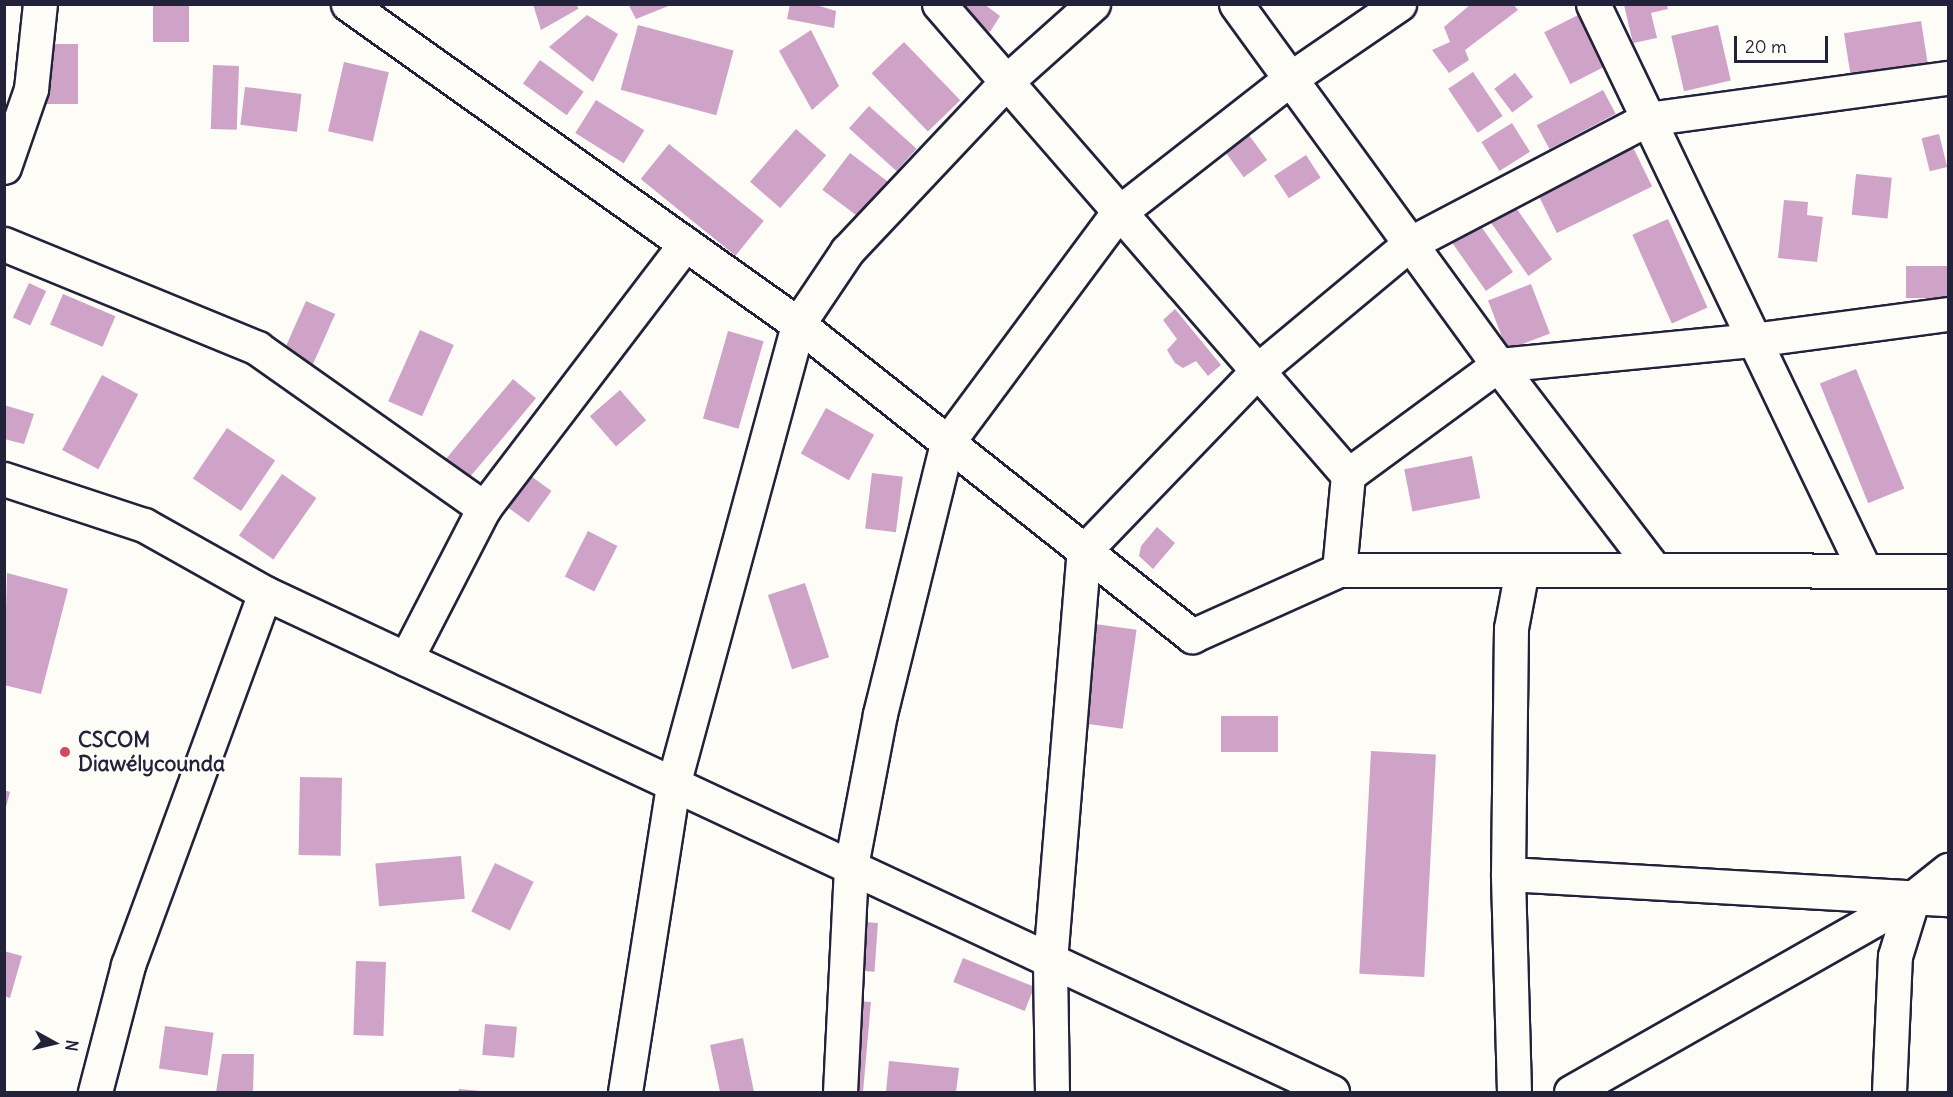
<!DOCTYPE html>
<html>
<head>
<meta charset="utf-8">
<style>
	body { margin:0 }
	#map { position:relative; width:1953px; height:1097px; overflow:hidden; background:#fdfcf7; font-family:Delius,sans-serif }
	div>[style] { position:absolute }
	.building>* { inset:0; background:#cfa3c7; transform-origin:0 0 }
	.roads { filter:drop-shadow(2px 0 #22223b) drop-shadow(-2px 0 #22223b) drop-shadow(0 2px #22223b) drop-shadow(0 -2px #22223b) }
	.minor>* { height:33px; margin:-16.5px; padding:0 16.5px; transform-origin:16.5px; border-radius:16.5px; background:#fdfcf7 }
	.dots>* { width:16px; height:16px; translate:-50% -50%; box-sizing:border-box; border:3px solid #fdfcf7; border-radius:50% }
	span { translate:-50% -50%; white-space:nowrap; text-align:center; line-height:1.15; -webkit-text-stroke:5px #fdfcf7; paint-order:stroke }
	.poi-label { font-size:21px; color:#22223b; font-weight:700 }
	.left { translate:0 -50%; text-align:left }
	.frame { position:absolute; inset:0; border:6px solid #22223b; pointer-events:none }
	.north { position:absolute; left:24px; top:1013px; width:60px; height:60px; -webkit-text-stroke:4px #fdfcf7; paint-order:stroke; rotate:98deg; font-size:16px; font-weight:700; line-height:24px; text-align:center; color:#22223b }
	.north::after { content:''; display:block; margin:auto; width:21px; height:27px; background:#22223b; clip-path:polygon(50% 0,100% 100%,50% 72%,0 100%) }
	.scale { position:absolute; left:1734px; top:36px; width:94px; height:27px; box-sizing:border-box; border:3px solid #22223b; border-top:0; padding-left:8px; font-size:18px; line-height:21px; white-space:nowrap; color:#22223b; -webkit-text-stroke:4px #fdfcf7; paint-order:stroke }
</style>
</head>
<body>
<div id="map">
	<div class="building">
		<div style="left:153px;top:4px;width:36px;height:38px"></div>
		<div style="clip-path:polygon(533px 4px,577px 4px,578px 9px,541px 30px)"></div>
		<div style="clip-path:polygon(628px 4px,671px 4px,671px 5px,636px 19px)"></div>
		<div style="clip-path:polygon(790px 4px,813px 4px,836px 11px,834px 28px,787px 19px)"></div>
		<div style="clip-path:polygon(964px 4px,984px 4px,1000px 16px,990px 32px,960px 10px)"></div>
		<div style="clip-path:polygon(1471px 4px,1513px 4px,1518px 10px,1465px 50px,1469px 60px,1449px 73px,1432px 50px,1450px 42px,1444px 27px)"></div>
		<div style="clip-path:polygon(1624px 5px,1667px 5px,1668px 9px,1651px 13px,1657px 38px,1633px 43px)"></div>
		<div style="clip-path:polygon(587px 15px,618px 34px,593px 82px,549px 47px)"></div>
		<div style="left:1578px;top:15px;width:58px;height:38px;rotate:63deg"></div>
		<div style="left:1921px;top:21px;width:47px;height:78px;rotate:81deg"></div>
		<div style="left:638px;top:25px;width:99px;height:67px;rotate:15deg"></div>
		<div style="left:1718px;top:25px;width:57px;height:48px;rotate:77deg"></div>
		<div style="clip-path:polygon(811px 30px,839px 86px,812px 110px,779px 51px)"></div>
		<div style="left:904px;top:42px;width:81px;height:45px;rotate:46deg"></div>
		<div style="left:40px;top:44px;width:38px;height:60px"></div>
		<div style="left:540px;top:60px;width:54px;height:29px;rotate:36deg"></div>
		<div style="left:344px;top:62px;width:46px;height:71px;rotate:13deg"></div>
		<div style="left:213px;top:65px;width:26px;height:64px;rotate:2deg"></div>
		<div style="left:1473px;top:72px;width:53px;height:30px;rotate:56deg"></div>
		<div style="left:1515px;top:73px;width:30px;height:26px;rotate:53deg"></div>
		<div style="left:245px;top:87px;width:57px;height:38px;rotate:7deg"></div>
		<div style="left:1603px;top:90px;width:27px;height:75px;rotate:62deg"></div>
		<div style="left:596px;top:100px;width:57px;height:39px;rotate:32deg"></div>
		<div style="left:869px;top:106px;width:64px;height:30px;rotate:42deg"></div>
		<div style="left:1512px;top:123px;width:34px;height:36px;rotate:58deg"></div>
		<div style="left:796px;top:129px;width:40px;height:70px;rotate:41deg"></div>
		<div style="left:1246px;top:131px;width:36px;height:29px;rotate:54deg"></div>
		<div style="left:1939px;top:134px;width:34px;height:18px;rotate:76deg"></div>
		<div style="left:1628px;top:137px;width:55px;height:106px;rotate:64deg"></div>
		<div style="left:669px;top:144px;width:122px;height:45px;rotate:39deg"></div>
		<div style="left:850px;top:153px;width:48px;height:46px;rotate:37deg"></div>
		<div style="left:1306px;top:155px;width:27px;height:38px;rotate:57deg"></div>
		<div style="left:1856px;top:174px;width:36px;height:41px;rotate:6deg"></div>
		<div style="clip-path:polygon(1784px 200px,1808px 202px,1807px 215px,1823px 217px,1817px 262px,1778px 258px)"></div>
		<div style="left:1512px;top:202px;width:70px;height:29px;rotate:55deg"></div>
		<div style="left:1668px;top:219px;width:97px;height:39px;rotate:66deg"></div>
		<div style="left:1478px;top:222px;width:61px;height:33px;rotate:55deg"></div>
		<div style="left:1948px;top:266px;width:32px;height:42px;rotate:90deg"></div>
		<div style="left:29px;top:283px;width:19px;height:38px;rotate:25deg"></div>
		<div style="left:1531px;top:284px;width:53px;height:46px;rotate:69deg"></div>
		<div style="left:63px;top:294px;width:57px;height:33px;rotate:23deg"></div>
		<div style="left:306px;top:301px;width:32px;height:62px;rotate:24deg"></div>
		<div style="clip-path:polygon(1175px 309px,1221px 365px,1208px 376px,1196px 361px,1183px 368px,1175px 363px,1167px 350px,1177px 339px,1163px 320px)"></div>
		<div style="left:420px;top:330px;width:37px;height:78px;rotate:24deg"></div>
		<div style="left:728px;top:331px;width:37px;height:91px;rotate:16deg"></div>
		<div style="left:1856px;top:369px;width:129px;height:39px;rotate:68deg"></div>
		<div style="left:102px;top:375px;width:41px;height:85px;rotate:28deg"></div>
		<div style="left:513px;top:379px;width:30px;height:110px;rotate:40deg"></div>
		<div style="left:620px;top:390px;width:40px;height:40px;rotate:49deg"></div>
		<div style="clip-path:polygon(4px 405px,34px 414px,24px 444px,4px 439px)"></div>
		<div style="left:826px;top:408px;width:55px;height:52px;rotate:29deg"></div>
		<div style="left:227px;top:428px;width:58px;height:61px;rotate:34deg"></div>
		<div style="left:1472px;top:456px;width:43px;height:69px;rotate:79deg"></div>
		<div style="left:524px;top:471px;width:34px;height:39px;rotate:36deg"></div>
		<div style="left:872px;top:473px;width:31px;height:56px;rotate:7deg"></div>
		<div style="left:282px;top:474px;width:42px;height:75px;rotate:35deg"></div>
		<div style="clip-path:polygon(1157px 527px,1175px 543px,1153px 569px,1139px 556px,1141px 546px)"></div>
		<div style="left:588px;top:531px;width:33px;height:51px;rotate:27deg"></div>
		<div style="clip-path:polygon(7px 573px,68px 589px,41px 694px,4px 685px)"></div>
		<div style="left:805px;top:583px;width:78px;height:39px;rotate:72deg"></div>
		<div style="left:1088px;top:623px;width:49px;height:100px;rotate:8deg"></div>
		<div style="left:1278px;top:716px;width:36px;height:57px;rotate:90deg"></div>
		<div style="left:1371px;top:751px;width:65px;height:223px;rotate:3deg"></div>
		<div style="left:300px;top:777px;width:42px;height:78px;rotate:1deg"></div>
		<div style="clip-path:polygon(4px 790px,10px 792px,5px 811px,4px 810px)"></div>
		<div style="left:461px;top:856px;width:43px;height:86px;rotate:85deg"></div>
		<div style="left:495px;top:863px;width:43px;height:54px;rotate:26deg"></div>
		<div style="left:851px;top:921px;width:27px;height:49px;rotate:4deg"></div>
		<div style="clip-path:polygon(4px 951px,22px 956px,10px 998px,4px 996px)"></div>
		<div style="left:963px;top:958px;width:77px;height:26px;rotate:22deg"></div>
		<div style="left:356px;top:961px;width:30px;height:74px;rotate:2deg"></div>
		<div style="left:848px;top:1000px;width:23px;height:92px;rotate:5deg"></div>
		<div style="left:485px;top:1024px;width:32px;height:31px;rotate:5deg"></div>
		<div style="left:165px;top:1026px;width:49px;height:43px;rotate:8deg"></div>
		<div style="clip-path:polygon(743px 1038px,754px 1092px,720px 1092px,710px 1045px)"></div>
		<div style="clip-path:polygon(222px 1054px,254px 1054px,253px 1092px,216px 1092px)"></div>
		<div style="clip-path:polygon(889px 1061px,959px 1068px,956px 1092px,886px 1092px)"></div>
		<div style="clip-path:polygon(459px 1089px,481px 1091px,481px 1092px,458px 1092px)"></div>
	</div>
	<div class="roads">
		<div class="minor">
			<div style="left:348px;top:4px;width:552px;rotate:35.42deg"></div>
			<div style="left:798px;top:324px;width:503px;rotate:38.37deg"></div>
			<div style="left:1192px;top:636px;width:161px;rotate:-24.2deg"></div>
			<div style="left:1339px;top:570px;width:183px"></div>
			<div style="left:939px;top:4px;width:624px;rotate:49.03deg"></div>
			<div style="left:1348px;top:475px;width:95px;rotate:95.4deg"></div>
			<div style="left:1236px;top:4px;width:446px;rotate:54deg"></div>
			<div style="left:1498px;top:365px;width:258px;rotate:52.6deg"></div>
			<div style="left:1593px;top:4px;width:629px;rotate:64.37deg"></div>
			<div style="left:4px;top:167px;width:83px;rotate:-70.9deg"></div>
			<div style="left:31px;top:89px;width:85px;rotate:-84deg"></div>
			<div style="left:4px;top:244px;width:274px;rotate:22.3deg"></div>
			<div style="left:257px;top:348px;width:278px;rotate:35.2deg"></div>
			<div style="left:1348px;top:475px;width:186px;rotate:-36.3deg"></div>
			<div style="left:1498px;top:365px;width:256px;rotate:-5.6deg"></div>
			<div style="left:1753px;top:340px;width:197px;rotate:-7.6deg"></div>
			<div style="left:4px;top:479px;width:147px;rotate:18.2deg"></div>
			<div style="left:144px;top:525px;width:139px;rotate:29.3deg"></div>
			<div style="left:265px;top:593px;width:1178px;rotate:25.06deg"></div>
			<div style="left:406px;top:659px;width:170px;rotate:-62.7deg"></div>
			<div style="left:484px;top:508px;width:332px;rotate:-52.7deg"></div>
			<div style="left:1508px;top:874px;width:441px;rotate:3.3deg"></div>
			<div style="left:95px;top:1092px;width:131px;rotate:-75.4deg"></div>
			<div style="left:128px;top:965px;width:396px;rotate:-69.8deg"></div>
			<div style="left:625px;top:1092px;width:311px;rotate:-81.1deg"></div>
			<div style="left:673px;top:785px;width:478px;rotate:-74.8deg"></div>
			<div style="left:798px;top:324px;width:88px;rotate:-56.1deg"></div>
			<div style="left:847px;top:251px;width:235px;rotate:-46.7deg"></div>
			<div style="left:1008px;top:80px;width:114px;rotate:-41.8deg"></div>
			<div style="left:840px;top:1092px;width:226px;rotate:-87.2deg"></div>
			<div style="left:851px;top:866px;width:155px;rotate:-79.2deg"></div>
			<div style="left:880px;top:714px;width:279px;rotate:-76.1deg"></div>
			<div style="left:947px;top:443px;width:285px;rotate:-53.4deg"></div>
			<div style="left:1117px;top:214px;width:221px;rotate:-38deg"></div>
			<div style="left:1291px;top:78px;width:131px;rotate:-34.4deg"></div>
			<div style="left:1052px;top:1092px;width:131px;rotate:-90.9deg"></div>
			<div style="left:1050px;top:961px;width:411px;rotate:-85.3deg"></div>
			<div style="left:1084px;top:551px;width:251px;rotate:-46.1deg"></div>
			<div style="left:1258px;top:370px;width:197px;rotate:-39.8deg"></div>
			<div style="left:1409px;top:244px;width:269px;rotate:-27.7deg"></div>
			<div style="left:1647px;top:119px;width:304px;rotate:-7.8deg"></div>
			<div style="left:1514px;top:1092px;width:218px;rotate:-91.6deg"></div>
			<div style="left:1508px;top:874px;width:246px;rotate:-89.3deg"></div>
			<div style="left:1511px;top:628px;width:59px;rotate:-79.3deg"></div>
			<div style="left:1522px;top:570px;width:426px;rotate:0.1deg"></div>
			<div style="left:1571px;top:1092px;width:393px;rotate:-29.6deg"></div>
			<div style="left:1913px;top:898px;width:45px;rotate:-38.7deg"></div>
			<div style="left:1889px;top:1092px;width:136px;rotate:-87.5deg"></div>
			<div style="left:1895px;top:956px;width:61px;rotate:-72.8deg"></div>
		</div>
	</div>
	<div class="dots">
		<div style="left:65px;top:752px;background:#d1495b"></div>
	</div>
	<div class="poi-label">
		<span class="left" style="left:78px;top:752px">CSCOM<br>Diawélycounda</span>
	</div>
	<div class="frame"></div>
	<div class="north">N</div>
	<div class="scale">20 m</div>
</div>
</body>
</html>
